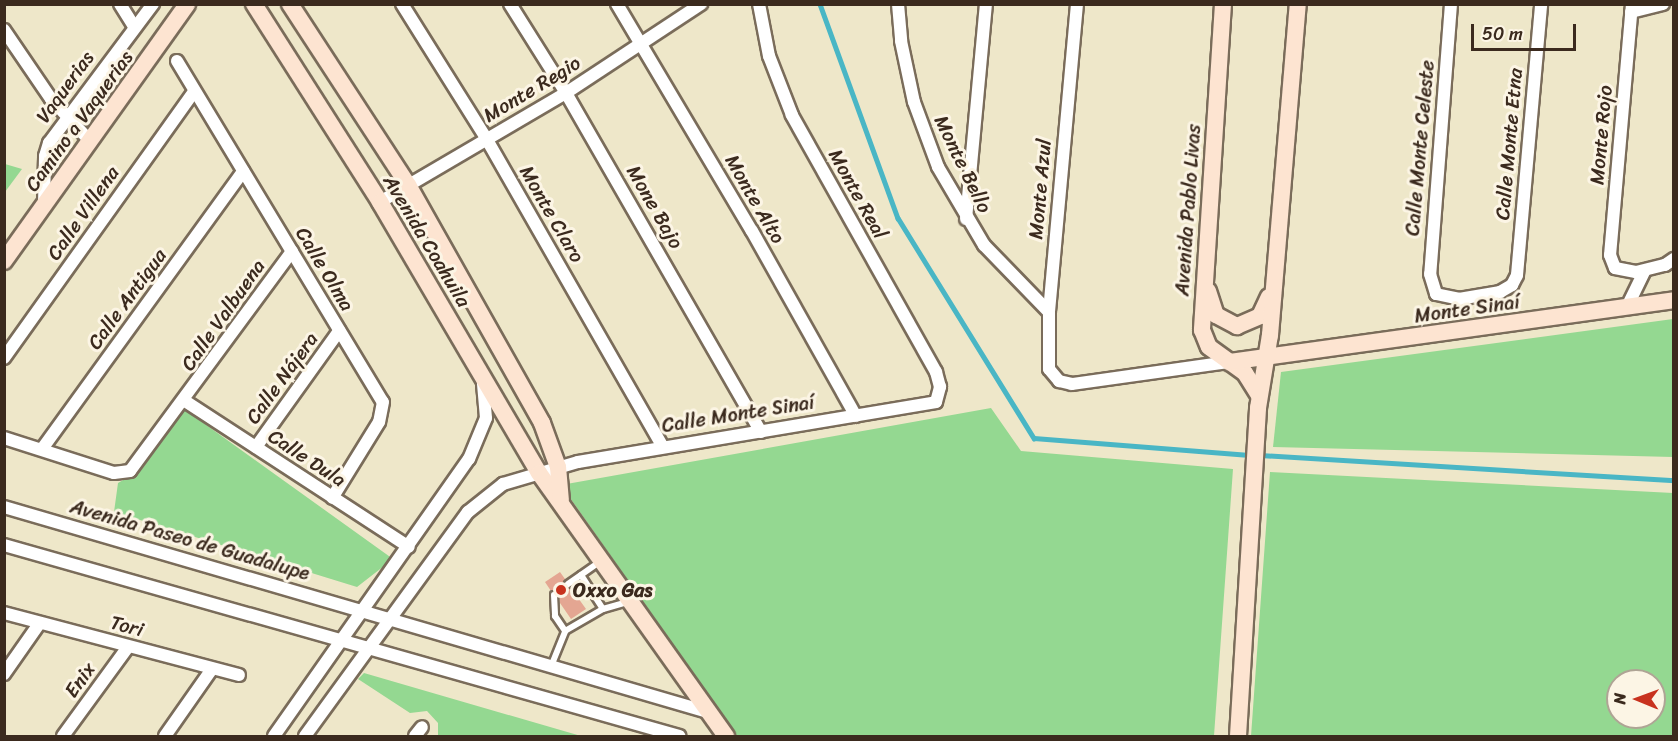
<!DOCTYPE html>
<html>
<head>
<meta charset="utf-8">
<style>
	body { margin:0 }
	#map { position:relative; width:1678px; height:741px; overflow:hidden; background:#eee7c9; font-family:Sriracha,sans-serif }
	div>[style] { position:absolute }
	.green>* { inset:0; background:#94d891 }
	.stream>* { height:4.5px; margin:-2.25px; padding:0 2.25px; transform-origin:2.25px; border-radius:2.25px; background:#49b6c5 }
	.building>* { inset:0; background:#e4a692 }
	.roads { filter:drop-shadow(2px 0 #7a6c5a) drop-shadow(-2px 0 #7a6c5a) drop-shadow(0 2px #7a6c5a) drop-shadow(0 -2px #7a6c5a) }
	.lane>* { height:6px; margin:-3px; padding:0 3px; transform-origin:3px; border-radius:3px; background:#fff }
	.street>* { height:12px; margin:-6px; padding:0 6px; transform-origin:6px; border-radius:6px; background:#fff }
	.secondary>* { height:16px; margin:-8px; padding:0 8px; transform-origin:8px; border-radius:8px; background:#fde4d1 }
	.dots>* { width:16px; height:16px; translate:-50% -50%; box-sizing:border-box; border:3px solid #fcf5e5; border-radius:50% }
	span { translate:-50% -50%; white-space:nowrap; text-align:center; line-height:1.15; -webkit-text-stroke:6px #fcf5e5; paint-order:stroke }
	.street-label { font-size:20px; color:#3b2a1e }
	.poi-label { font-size:20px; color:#3b2a1e; font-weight:700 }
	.left { translate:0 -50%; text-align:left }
	.frame { position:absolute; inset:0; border:6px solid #3b2a1e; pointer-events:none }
	.north { position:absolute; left:1606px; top:669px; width:60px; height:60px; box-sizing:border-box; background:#fcf5e5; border:2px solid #afa495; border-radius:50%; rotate:271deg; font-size:16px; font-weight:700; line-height:24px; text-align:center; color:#3b2a1e }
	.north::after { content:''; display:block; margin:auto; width:21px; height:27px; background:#c8321e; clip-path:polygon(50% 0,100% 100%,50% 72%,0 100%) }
	.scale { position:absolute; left:1471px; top:24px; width:105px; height:27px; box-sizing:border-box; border:3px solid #3b2a1e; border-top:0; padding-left:8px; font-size:18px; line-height:21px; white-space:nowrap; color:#3b2a1e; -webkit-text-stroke:4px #fcf5e5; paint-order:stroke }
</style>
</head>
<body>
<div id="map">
	<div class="green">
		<div style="clip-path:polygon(5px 164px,22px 169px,5px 192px,4px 164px)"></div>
		<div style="clip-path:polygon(1673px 319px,1673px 457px,1273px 447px,1281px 372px)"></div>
		<div style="clip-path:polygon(991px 408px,1021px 451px,1233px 469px,1214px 736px,737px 736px,561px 485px)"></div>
		<div style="clip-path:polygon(184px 409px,393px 559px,357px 587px,114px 512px,118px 483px,142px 469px)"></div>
		<div style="clip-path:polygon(evenodd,1270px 472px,1673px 493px,1673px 736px,1251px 736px,1270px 472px,1618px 681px,1654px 681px,1654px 717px,1618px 717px,1618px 681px)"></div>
		<div style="clip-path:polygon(364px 673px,581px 736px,438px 736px,438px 723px,427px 711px,410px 713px,358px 679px)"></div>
	</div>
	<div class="stream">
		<div style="left:820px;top:4px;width:228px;rotate:70deg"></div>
		<div style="left:898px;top:218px;width:259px;rotate:58.3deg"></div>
		<div style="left:1034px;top:438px;width:219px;rotate:4.5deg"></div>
		<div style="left:1260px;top:455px;width:415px;rotate:3.5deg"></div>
	</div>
	<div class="building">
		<div style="clip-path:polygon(560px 572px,565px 579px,564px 587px,571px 588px,586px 609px,571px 619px,560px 603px,558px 592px,551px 591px,545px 582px)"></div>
	</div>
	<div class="roads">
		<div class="lane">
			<div style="left:581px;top:575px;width:40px;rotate:57.1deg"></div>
			<div style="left:568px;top:584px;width:39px;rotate:-35deg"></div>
			<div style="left:554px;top:595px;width:21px;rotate:87deg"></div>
			<div style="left:555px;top:616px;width:18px;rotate:56deg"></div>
			<div style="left:552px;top:664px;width:35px;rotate:-68deg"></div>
			<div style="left:565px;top:631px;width:44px;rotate:-30.1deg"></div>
			<div style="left:603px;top:609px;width:26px;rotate:-16deg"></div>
		</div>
		<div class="street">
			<div style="left:120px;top:4px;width:26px;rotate:58deg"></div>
			<div style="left:402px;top:4px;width:158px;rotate:57.9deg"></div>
			<div style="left:486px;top:138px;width:356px;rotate:60.2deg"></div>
			<div style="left:510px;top:4px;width:105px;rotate:57.8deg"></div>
			<div style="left:566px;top:93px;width:391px;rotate:60.1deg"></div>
			<div style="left:617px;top:4px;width:264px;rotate:59.3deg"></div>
			<div style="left:752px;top:231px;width:212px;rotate:60.7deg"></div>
			<div style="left:898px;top:4px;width:37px;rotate:85deg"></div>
			<div style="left:901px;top:41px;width:62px;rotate:78deg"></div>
			<div style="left:914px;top:102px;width:69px;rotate:69.7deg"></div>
			<div style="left:938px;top:167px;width:91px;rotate:59.5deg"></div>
			<div style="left:984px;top:245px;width:93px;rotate:45.9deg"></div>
			<div style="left:1077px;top:4px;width:309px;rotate:95.2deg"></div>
			<div style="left:1049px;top:312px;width:57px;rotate:90deg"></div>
			<div style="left:1049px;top:369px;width:16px;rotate:50deg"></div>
			<div style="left:1059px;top:381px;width:13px;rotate:13deg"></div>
			<div style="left:1072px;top:384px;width:159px;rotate:-8deg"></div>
			<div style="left:1451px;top:4px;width:271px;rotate:94.4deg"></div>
			<div style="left:1430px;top:274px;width:21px;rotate:73deg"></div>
			<div style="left:1436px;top:294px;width:24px;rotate:12deg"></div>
			<div style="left:1459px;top:299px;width:42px;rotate:-9.7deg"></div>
			<div style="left:1500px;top:292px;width:14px;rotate:-30deg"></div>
			<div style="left:1512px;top:285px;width:11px;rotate:-63deg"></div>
			<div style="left:1517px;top:275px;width:272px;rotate:-84.9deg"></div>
			<div style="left:1632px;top:4px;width:252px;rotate:95deg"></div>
			<div style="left:1610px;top:255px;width:14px;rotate:69deg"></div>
			<div style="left:1615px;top:268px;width:21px;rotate:11deg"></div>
			<div style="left:1636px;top:272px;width:30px;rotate:-14deg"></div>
			<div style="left:1665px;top:265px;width:11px;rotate:-34deg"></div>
			<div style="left:1631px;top:12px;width:33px;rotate:-14deg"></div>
			<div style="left:4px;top:30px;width:83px;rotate:55.7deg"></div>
			<div style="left:51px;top:99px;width:57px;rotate:47.1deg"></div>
			<div style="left:177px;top:61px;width:398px;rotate:58.9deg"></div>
			<div style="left:383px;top:402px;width:20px;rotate:101deg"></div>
			<div style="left:379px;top:422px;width:89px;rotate:121.7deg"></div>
			<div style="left:380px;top:202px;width:216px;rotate:-30.4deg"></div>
			<div style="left:566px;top:93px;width:162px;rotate:-33.4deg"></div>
			<div style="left:44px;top:205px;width:49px;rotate:-88.8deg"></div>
			<div style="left:45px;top:156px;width:14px;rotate:-73deg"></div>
			<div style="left:49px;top:143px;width:174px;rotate:-53.2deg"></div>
			<div style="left:966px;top:219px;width:216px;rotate:-84.7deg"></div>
			<div style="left:1627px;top:307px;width:39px;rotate:-64deg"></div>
			<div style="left:4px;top:358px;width:327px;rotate:-54.5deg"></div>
			<div style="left:185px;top:401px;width:267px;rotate:33.1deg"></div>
			<div style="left:4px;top:438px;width:115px;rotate:17.7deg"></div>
			<div style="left:114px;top:473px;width:16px;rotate:-7deg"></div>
			<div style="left:130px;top:471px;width:273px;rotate:-53.6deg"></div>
			<div style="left:256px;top:447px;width:143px;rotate:-54.4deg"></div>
			<div style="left:42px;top:449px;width:343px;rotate:-54.1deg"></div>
			<div style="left:4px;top:507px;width:733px;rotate:16.24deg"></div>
			<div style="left:4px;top:545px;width:702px;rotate:15.8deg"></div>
			<div style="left:4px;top:613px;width:243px;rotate:14.8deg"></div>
			<div style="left:4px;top:674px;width:61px;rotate:-55deg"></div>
			<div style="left:63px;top:736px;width:110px;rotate:-53.9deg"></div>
			<div style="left:165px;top:736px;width:82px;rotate:-55deg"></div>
			<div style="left:274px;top:736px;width:339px;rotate:-54.9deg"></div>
			<div style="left:469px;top:459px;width:44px;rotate:-67.5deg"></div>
			<div style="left:486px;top:418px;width:35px;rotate:-95deg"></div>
			<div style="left:305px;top:736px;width:277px;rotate:-54deg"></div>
			<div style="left:468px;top:512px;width:45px;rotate:-38.7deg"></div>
			<div style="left:503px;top:484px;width:78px;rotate:-16.3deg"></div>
			<div style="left:578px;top:462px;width:363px;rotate:-9.5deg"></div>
			<div style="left:936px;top:402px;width:16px;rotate:-75deg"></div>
			<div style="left:940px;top:387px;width:16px;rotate:-105deg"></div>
			<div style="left:936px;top:372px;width:295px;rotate:-119.3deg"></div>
			<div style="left:792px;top:115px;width:63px;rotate:-111.3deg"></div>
			<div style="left:769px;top:56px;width:53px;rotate:-100.9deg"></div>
			<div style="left:415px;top:736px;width:11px;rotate:-52deg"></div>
		</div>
		<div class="secondary">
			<div style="left:254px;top:4px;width:235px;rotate:57.5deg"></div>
			<div style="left:380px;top:202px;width:314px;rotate:59.6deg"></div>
			<div style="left:539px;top:473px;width:323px;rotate:54.6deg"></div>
			<div style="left:290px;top:4px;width:216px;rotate:56.9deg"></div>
			<div style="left:408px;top:185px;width:273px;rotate:60.6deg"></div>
			<div style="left:542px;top:423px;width:47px;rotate:70deg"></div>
			<div style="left:558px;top:467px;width:33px;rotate:85deg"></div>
			<div style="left:1223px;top:4px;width:327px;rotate:93.7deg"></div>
			<div style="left:1202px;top:330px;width:18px;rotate:68deg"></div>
			<div style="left:1209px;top:347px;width:44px;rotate:35.8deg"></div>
			<div style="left:1245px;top:373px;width:26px;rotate:58deg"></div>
			<div style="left:4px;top:261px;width:315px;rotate:-54.5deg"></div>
			<div style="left:1208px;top:291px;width:25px;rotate:72deg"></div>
			<div style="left:1216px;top:315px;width:24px;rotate:28deg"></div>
			<div style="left:1237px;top:326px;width:25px;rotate:-23deg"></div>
			<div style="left:1260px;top:316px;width:21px;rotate:-65deg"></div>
			<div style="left:1229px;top:362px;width:449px;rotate:-7.9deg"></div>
			<div style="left:1238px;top:736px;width:329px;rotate:-86.5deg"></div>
			<div style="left:1258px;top:408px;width:74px;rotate:-80.7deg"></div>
			<div style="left:1270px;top:335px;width:332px;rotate:-85.2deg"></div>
		</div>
	</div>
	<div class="dots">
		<div style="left:561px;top:590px;background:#c8321e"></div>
	</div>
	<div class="street-label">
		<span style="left:65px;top:87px;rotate:-54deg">Vaquerias</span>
		<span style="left:532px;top:89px;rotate:-31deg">Monte Regio</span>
		<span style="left:79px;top:121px;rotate:-54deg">Camino a Vaquerias</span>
		<span style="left:1601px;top:135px;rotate:-85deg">Monte Rojo</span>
		<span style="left:1509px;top:144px;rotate:-85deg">Calle Monte Etna</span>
		<span style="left:1420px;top:148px;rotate:-85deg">Calle Monte Celeste</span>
		<span style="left:963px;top:164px;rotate:64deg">Monte Bello</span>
		<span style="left:1040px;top:189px;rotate:-85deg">Monte Azul</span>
		<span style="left:858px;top:194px;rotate:61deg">Monte Real</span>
		<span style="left:755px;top:199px;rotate:60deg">Monte Alto</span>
		<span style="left:655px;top:207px;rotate:60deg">Mone Bajo</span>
		<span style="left:1188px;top:210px;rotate:-86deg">Avenida Pablo Livas</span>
		<span style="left:83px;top:213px;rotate:-55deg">Calle Villena</span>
		<span style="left:552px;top:214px;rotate:60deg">Monte Claro</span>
		<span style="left:427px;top:241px;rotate:59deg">Avenida Coahuila</span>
		<span style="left:325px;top:269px;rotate:59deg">Calle Olma</span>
		<span style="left:127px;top:299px;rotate:-54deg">Calle Antigua</span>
		<span style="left:1467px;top:309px;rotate:-8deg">Monte Sinaí</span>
		<span style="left:223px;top:315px;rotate:-55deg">Calle Valbuena</span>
		<span style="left:282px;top:378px;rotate:-54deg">Calle Nájera</span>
		<span style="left:738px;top:414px;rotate:-9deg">Calle Monte Sinaí</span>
		<span style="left:307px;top:458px;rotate:33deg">Calle Dula</span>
		<span style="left:190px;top:540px;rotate:16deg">Avenida Paseo de Guadalupe</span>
		<span style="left:127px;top:626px;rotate:15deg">Tori</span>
		<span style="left:80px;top:680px;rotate:-54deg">Enix</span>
	</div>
	<div class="poi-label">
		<span class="left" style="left:573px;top:590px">Oxxo Gas</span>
	</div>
	<div class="frame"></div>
	<div class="north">N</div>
	<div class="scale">50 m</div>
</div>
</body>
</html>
